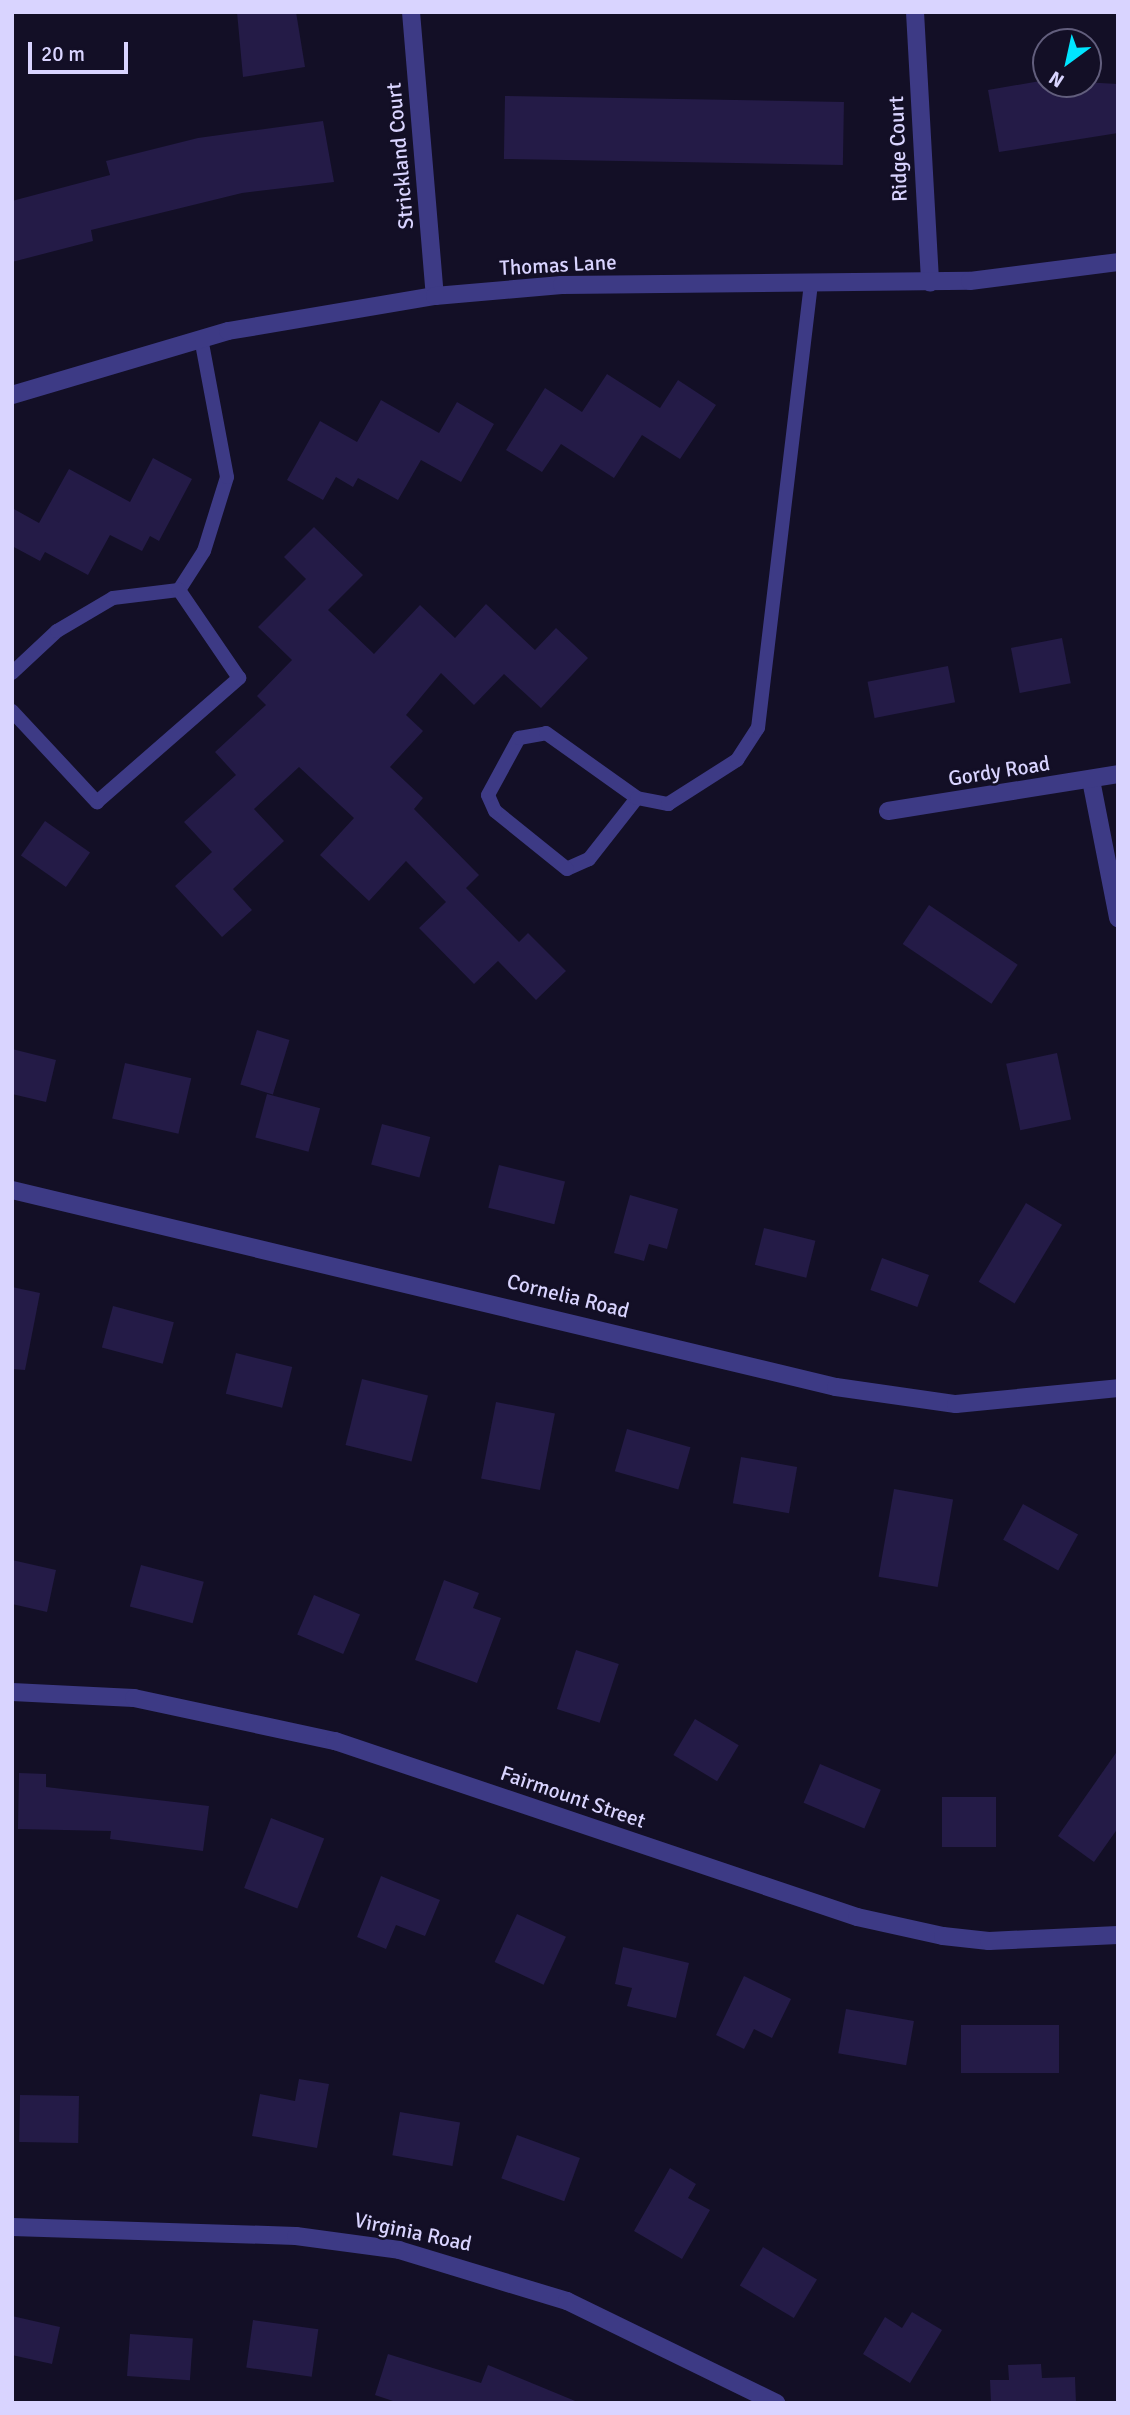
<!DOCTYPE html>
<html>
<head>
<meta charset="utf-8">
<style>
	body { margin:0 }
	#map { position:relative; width:1130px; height:2415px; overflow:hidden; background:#130f26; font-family:Signika,sans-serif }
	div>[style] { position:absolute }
	.building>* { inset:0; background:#241b47; transform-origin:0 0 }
	.lane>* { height:14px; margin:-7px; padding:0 7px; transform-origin:7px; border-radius:7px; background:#3d3a85 }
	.street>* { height:18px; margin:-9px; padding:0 9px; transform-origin:9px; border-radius:9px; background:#3d3a85 }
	span { translate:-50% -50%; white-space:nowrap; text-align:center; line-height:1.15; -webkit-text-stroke:5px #130f26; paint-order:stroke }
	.street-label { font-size:21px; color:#d9d4ff }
	.frame { position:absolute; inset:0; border:14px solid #d9d4ff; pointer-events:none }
	.north { position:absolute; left:1032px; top:28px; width:70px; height:70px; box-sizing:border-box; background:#130f26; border:2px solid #625e7d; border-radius:50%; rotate:213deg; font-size:19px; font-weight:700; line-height:28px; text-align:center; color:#d9d4ff }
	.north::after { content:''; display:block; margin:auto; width:24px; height:32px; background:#00e5ff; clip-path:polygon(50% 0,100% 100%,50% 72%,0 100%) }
	.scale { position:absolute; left:28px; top:42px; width:100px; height:32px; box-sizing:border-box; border:4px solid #d9d4ff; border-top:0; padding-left:9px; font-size:21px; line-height:24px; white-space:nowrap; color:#d9d4ff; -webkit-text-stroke:5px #130f26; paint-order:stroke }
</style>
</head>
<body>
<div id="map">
	<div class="building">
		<div style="clip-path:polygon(237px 12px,296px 12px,305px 67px,243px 77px)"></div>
		<div style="clip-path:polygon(1046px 80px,1118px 84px,1118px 133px,999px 152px,988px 90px)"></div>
		<div style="left:505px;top:96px;width:339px;height:63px;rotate:1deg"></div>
		<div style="clip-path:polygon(323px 121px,334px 182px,242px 193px,91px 230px,93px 241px,12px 262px,12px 201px,110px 175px,106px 161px,198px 138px)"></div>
		<div style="clip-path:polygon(607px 374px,660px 408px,678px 380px,716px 405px,680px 459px,642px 435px,614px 478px,561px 444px,542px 472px,506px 450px,545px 388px,582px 412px)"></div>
		<div style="clip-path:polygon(381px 400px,439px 433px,457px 402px,494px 424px,461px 482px,421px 460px,398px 500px,358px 478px,353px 487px,336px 477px,323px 500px,287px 480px,320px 421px,357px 442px)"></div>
		<div style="clip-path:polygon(153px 458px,192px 479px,159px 541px,150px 536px,142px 551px,110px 535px,88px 575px,45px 552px,40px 561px,12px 546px,12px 508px,39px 523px,69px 469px,130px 502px)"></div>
		<div style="clip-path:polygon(314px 527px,363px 575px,328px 610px,374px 654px,420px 605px,455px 638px,486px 604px,535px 650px,556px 628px,588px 658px,541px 708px,504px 674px,474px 705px,441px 673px,406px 715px,423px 731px,390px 767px,423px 798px,414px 809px,479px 875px,466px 888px,519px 942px,528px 933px,566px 971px,536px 1000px,498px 961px,474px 984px,419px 928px,446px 902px,406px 861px,369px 901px,320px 855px,354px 818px,299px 767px,254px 809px,284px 841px,233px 889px,252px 910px,222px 937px,175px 886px,212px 852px,184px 822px,236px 775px,215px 752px,266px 705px,257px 696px,292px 660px,258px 627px,306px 579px,284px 557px)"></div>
		<div style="left:1062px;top:638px;width:46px;height:52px;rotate:79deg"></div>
		<div style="left:948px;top:666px;width:37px;height:82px;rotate:79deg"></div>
		<div style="left:45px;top:821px;width:55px;height:42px;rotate:35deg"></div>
		<div style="left:929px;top:905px;width:107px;height:47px;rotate:34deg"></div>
		<div style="left:257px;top:1030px;width:34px;height:57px;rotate:17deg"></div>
		<div style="clip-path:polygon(12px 1049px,56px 1060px,46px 1102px,12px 1094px)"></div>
		<div style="left:1057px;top:1053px;width:68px;height:52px;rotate:78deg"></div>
		<div style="left:125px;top:1063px;width:68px;height:57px;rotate:13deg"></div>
		<div style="left:267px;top:1094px;width:55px;height:45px;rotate:15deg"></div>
		<div style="left:382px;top:1124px;width:50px;height:42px;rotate:15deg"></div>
		<div style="left:499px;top:1165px;width:68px;height:44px;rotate:14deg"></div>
		<div style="clip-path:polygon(630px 1195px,678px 1209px,667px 1249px,649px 1244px,644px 1261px,614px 1253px)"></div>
		<div style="left:1026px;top:1203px;width:42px;height:92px;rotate:31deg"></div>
		<div style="left:764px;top:1228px;width:53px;height:38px;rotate:14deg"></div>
		<div style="left:882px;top:1258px;width:50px;height:34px;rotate:20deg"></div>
		<div style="clip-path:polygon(12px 1287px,40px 1293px,25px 1370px,12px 1369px)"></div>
		<div style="left:113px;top:1306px;width:63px;height:43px;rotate:15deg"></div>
		<div style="left:236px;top:1353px;width:58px;height:42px;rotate:14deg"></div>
		<div style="left:362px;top:1379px;width:68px;height:68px;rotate:14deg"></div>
		<div style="left:496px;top:1402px;width:60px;height:78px;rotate:11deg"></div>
		<div style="left:627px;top:1429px;width:66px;height:44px;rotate:16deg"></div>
		<div style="left:741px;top:1457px;width:57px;height:47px;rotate:10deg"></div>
		<div style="left:894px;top:1489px;width:60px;height:89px;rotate:10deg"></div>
		<div style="left:1023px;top:1504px;width:63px;height:41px;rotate:29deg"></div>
		<div style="clip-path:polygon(12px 1560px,56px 1570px,47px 1612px,12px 1604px)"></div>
		<div style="left:141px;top:1565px;width:65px;height:43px;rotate:15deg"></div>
		<div style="clip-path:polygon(444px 1580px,479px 1593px,473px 1608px,501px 1618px,477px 1683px,415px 1660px)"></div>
		<div style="left:314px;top:1595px;width:50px;height:43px;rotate:23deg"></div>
		<div style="left:576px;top:1650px;width:45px;height:62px;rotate:18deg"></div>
		<div style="left:695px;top:1719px;width:51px;height:42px;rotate:31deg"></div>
		<div style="clip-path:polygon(1118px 1750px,1118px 1828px,1094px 1862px,1058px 1836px)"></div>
		<div style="left:820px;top:1764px;width:66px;height:42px;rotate:23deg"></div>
		<div style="clip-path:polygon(19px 1773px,46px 1774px,46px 1787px,209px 1806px,203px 1851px,110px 1839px,111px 1831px,18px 1829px)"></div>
		<div style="left:942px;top:1797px;width:54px;height:50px"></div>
		<div style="left:271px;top:1818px;width:57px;height:75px;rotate:21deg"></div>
		<div style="clip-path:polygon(381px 1876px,440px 1900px,425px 1936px,396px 1925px,386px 1949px,357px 1937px)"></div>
		<div style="left:517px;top:1914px;width:54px;height:53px;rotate:25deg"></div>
		<div style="clip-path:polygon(623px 1947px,689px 1963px,676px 2018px,627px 2006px,632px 1988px,615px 1984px)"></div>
		<div style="clip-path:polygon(744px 1976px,791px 1999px,772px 2038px,754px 2029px,744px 2049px,716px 2035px)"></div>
		<div style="left:846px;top:2009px;width:69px;height:45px;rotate:10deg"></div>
		<div style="left:961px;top:2025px;width:98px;height:48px"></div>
		<div style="clip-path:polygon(299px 2079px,329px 2084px,317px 2148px,252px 2136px,260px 2094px,295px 2101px)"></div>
		<div style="left:20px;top:2095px;width:59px;height:47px;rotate:1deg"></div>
		<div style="left:400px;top:2112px;width:61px;height:44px;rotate:10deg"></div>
		<div style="left:517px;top:2135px;width:67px;height:46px;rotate:20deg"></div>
		<div style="clip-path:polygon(670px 2168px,696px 2184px,688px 2198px,710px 2210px,682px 2259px,634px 2231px)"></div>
		<div style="left:763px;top:2247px;width:63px;height:45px;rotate:31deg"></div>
		<div style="clip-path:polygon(912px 2312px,942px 2330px,910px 2383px,863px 2354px,885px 2317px,902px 2328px)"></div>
		<div style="clip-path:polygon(12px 2316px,60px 2327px,52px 2364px,12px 2355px)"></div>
		<div style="left:253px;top:2320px;width:66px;height:48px;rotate:8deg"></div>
		<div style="left:130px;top:2334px;width:63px;height:42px;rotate:4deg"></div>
		<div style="clip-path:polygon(388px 2354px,481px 2383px,488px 2365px,580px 2403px,399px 2403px,375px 2395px)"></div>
		<div style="clip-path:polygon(1041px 2364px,1042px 2378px,1075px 2377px,1076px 2403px,991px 2403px,990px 2380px,1009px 2380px,1008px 2365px)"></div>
	</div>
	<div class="lane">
		<div style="left:179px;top:590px;width:46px;rotate:-57.3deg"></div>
		<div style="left:204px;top:551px;width:77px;rotate:-72.7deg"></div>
		<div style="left:227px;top:477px;width:141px;rotate:-100.6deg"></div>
		<div style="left:12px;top:673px;width:62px;rotate:-43deg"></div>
		<div style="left:57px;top:631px;width:65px;rotate:-30.5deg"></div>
		<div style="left:113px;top:598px;width:66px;rotate:-6.9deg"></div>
		<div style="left:12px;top:711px;width:125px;rotate:47deg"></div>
		<div style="left:97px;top:802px;width:189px;rotate:-41.1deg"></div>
		<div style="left:239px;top:678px;width:107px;rotate:-124.3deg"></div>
		<div style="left:637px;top:798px;width:78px;rotate:128.2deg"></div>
		<div style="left:589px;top:859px;width:24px;rotate:156deg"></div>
		<div style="left:567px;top:869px;width:92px;rotate:-141.1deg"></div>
		<div style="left:495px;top:811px;width:17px;rotate:-114deg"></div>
		<div style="left:488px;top:795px;width:65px;rotate:-61.5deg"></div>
		<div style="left:519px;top:738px;width:27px;rotate:-10deg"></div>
		<div style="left:546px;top:733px;width:112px;rotate:35.5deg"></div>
		<div style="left:637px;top:798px;width:32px;rotate:11deg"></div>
		<div style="left:668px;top:804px;width:82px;rotate:-32.5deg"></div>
		<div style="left:737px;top:760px;width:38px;rotate:-57deg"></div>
		<div style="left:758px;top:728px;width:449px;rotate:-83.2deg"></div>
	</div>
	<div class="street">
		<div style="left:411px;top:12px;width:285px;rotate:85.2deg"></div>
		<div style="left:915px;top:12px;width:271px;rotate:86.8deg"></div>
		<div style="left:12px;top:395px;width:225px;rotate:-16.5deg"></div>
		<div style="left:228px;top:331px;width:210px;rotate:-9.6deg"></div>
		<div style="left:435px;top:296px;width:127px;rotate:-5deg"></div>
		<div style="left:562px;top:285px;width:408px;rotate:-0.6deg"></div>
		<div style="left:970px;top:281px;width:149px;rotate:-7.3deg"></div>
		<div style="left:1091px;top:780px;width:141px;rotate:78.9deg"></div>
		<div style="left:888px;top:811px;width:233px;rotate:-9.1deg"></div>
		<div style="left:12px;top:1190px;width:847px;rotate:13.45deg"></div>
		<div style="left:836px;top:1387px;width:121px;rotate:8.1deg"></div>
		<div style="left:956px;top:1404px;width:163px;rotate:-5.6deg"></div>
		<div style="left:12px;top:1692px;width:122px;rotate:2.8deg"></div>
		<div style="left:134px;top:1698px;width:206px;rotate:12.1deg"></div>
		<div style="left:335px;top:1741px;width:551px;rotate:18.63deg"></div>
		<div style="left:857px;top:1917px;width:88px;rotate:12.5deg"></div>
		<div style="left:943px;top:1936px;width:46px;rotate:6.2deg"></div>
		<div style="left:989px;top:1941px;width:129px;rotate:-2.7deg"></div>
		<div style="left:12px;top:2227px;width:284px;rotate:1.8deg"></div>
		<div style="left:296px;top:2236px;width:104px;rotate:7.7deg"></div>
		<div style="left:399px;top:2250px;width:176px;rotate:16.9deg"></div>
		<div style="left:567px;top:2301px;width:233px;rotate:26deg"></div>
	</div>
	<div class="street-label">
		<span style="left:898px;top:149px;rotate:-92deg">Ridge Court</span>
		<span style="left:400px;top:156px;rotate:-95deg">Strickland Court</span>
		<span style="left:558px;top:265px;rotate:-3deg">Thomas Lane</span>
		<span style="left:999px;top:771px;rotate:-9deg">Gordy Road</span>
		<span style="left:568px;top:1296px;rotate:14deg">Cornelia Road</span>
		<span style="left:573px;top:1797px;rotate:19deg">Fairmount Street</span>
		<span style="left:413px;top:2232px;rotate:12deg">Virginia Road</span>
	</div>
	<div class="frame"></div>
	<div class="north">N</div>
	<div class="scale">20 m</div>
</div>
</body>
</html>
